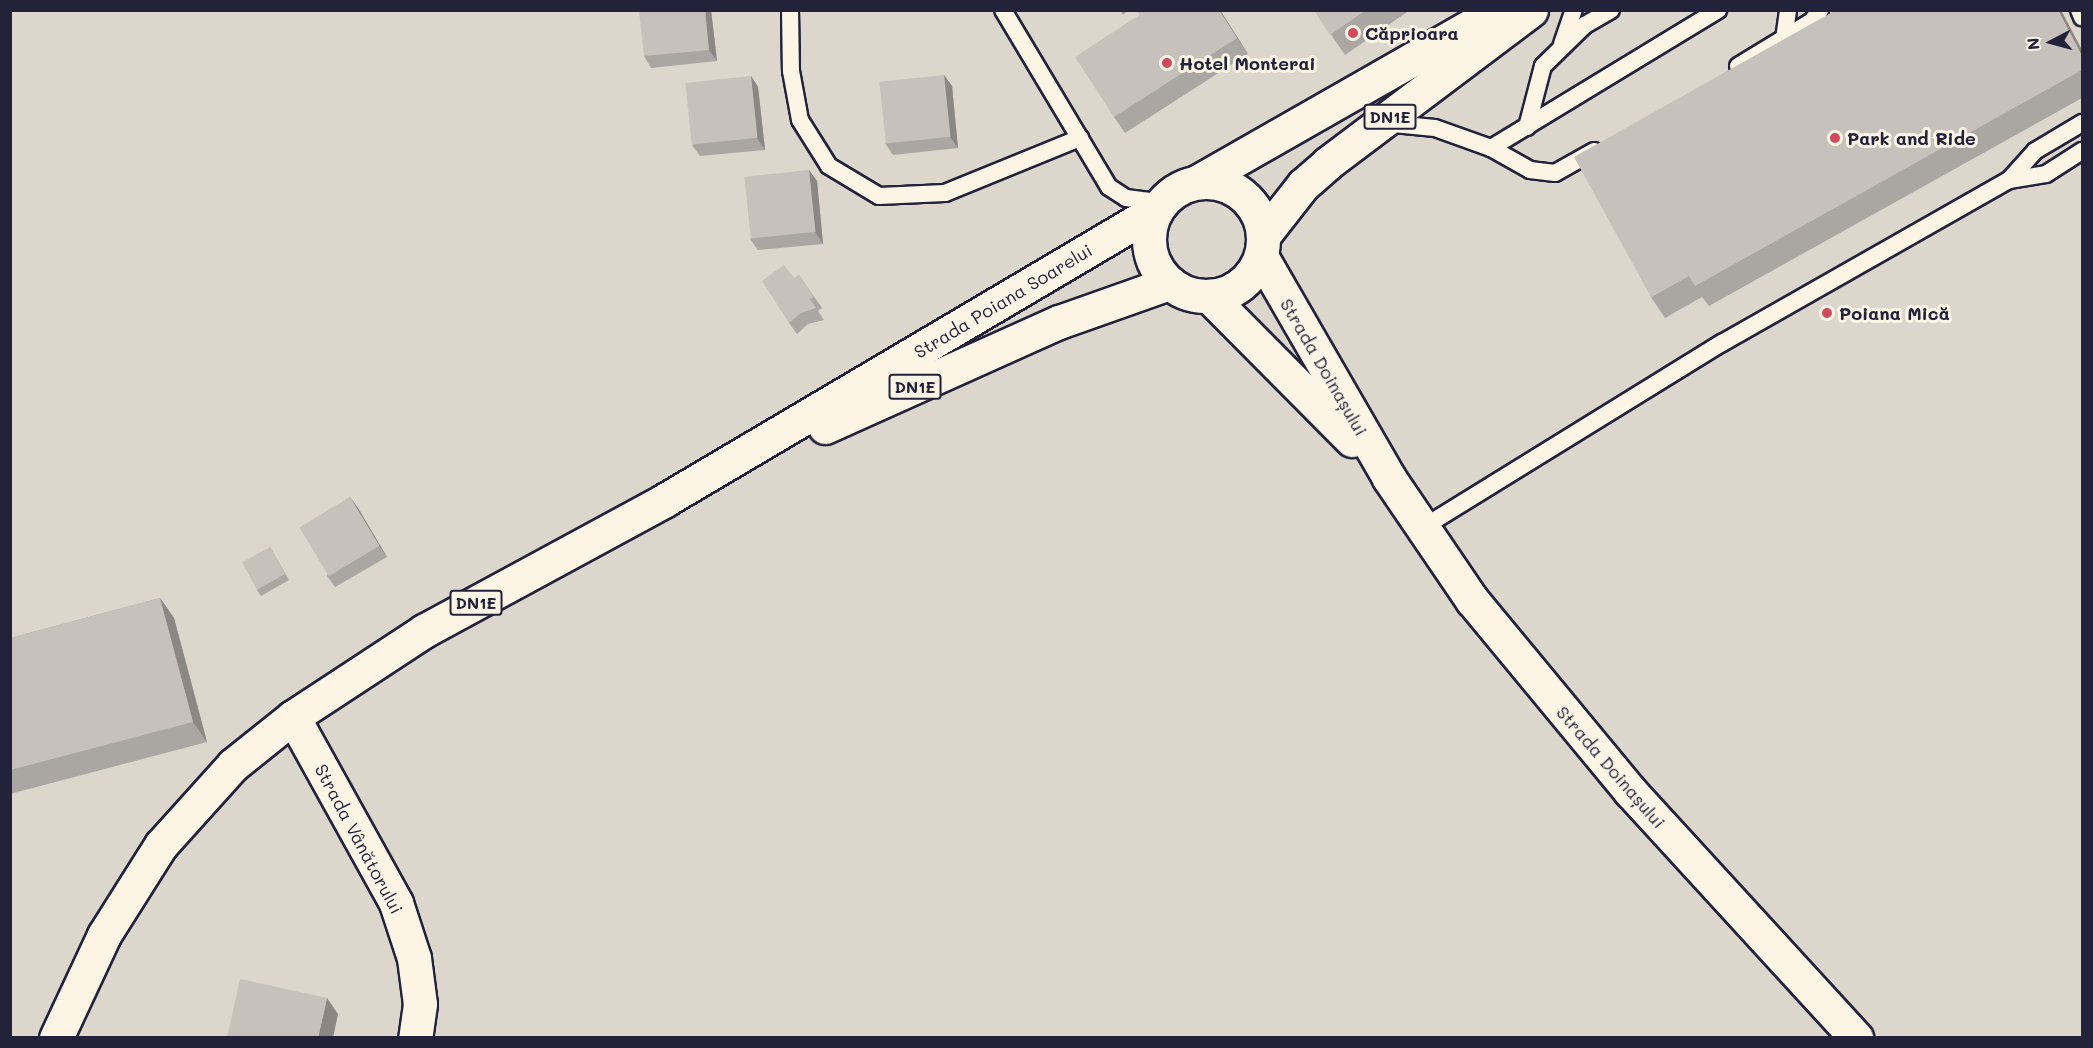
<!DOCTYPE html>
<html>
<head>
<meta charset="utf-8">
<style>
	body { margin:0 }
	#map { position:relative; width:2093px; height:1048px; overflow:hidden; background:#fcf5e5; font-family:Mali,sans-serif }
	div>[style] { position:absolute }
	.green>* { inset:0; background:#dcd6cc; transform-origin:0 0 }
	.roads { filter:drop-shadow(2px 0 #22223b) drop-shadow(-2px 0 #22223b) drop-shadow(0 2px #22223b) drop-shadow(0 -2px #22223b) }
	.lane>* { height:16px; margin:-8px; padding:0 8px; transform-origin:8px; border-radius:8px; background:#fcf5e5 }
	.street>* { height:33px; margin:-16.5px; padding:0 16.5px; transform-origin:16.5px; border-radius:16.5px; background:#fcf5e5 }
	.primary>* { height:33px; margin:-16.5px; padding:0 16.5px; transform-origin:16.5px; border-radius:16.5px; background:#fcf5e5 }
	.primary>.ring { margin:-16.5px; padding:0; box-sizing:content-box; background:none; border:33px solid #fcf5e5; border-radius:50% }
	.wall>* { inset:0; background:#aaa6a1 }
	.shaded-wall>* { inset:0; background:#8b8783 }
	.building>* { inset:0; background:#c6c1bb; transform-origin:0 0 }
	.dots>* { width:16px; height:16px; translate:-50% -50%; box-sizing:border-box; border:3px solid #fcf5e5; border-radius:50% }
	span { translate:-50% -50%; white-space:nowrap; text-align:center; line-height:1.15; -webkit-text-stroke:6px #fcf5e5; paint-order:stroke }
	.shield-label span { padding:2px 4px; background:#fcf5e5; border:2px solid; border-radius:4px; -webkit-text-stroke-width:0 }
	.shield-label { font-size:16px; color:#22223b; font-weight:700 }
	.poi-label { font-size:18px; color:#22223b; font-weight:700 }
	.left { translate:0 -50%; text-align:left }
	.street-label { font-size:18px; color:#22223b }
	.frame { position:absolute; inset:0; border:12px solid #22223b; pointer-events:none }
	.north { position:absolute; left:2021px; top:12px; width:60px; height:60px; -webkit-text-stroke:4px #fcf5e5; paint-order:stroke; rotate:264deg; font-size:16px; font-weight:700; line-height:24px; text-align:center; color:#22223b }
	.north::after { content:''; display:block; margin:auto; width:21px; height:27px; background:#22223b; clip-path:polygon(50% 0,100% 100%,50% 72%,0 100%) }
</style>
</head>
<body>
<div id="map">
	<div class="green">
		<div style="left:10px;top:11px;width:2072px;height:1026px"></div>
	</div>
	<div class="roads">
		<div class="lane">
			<div style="left:790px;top:10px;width:61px;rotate:89.1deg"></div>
			<div style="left:791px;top:71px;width:50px;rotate:79.6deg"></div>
			<div style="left:800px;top:120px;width:54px;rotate:57.8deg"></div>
			<div style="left:829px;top:166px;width:58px;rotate:31deg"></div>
			<div style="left:879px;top:196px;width:66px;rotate:-2.6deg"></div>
			<div style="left:945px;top:193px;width:146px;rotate:-22.2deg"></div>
			<div style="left:1003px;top:10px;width:206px;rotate:59.1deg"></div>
			<div style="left:1109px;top:187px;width:20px;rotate:33deg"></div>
			<div style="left:1126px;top:198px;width:34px;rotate:7deg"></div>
			<div style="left:2079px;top:10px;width:8px;rotate:67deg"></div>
			<div style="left:1784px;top:39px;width:29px;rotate:-82deg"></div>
			<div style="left:1562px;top:44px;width:36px;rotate:-71deg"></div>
			<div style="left:1738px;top:66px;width:87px;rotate:-31.3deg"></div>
			<div style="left:1812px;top:21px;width:14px;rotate:-54deg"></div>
			<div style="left:1383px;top:123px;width:52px;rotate:5.5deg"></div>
			<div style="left:1435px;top:128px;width:59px;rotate:19.7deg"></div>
			<div style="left:1491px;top:148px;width:45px;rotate:29.4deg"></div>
			<div style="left:1530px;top:170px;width:25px;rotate:7deg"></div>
			<div style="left:1555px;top:173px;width:45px;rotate:-29.4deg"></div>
			<div style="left:1527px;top:127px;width:63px;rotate:-75.3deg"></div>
			<div style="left:1543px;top:66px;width:59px;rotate:-44.3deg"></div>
			<div style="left:1585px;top:25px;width:30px;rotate:-30deg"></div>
			<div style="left:1491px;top:148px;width:266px;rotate:-31.3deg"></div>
			<div style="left:2009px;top:180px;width:37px;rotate:-9deg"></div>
			<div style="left:2046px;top:174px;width:43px;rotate:-32.6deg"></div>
			<div style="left:1422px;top:528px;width:352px;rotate:-31.7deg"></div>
			<div style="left:1722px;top:343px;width:330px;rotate:-29.6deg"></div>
			<div style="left:2009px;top:180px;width:39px;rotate:-48deg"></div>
			<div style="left:2035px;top:151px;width:55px;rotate:-30.8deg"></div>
		</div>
		<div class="street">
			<div style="left:1261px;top:256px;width:256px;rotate:60deg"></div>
			<div style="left:1389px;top:478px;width:148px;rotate:55.8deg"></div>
			<div style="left:1472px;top:600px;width:248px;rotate:50.4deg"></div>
			<div style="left:1630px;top:791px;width:335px;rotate:47.5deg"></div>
			<div style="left:1209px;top:296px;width:203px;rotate:45.2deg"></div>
			<div style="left:293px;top:717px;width:213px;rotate:61deg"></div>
			<div style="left:396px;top:903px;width:58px;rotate:71.9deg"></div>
			<div style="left:414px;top:958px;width:46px;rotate:82.6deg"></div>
			<div style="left:420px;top:1004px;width:34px;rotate:98deg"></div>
		</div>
		<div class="primary">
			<div class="ring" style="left:1149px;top:182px;width:81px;height:81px"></div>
			<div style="left:1197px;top:182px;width:347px;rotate:-29.7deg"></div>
			<div style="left:1263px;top:236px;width:65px;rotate:-51.9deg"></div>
			<div style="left:1303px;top:185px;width:33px;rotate:-41deg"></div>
			<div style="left:1328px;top:163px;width:254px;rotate:-37deg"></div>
			<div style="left:825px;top:427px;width:256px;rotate:-24.2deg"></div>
			<div style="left:1059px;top:322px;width:117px;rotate:-19.5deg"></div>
			<div style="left:56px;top:1038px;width:114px;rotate:-65deg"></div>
			<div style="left:104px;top:935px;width:107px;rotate:-57.7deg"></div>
			<div style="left:161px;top:845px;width:108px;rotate:-48deg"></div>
			<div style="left:233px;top:765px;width:77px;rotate:-38.7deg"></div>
			<div style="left:293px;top:717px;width:157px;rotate:-33.3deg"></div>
			<div style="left:424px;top:631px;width:274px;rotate:-28.5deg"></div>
			<div style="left:665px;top:500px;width:568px;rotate:-30.58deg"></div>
		</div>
	</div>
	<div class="wall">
		<div style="clip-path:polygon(711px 10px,717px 61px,651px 68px,644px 56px)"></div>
		<div style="clip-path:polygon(1120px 10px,1129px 10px,1123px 15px)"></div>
		<div style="clip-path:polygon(1137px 10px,1220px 10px,1248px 54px,1125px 133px,1114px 117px,1140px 15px)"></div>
		<div style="clip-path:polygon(1314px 10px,1410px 10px,1345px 55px)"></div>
		<div style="clip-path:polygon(2082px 50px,2082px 98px,1709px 306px,1702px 297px,1665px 318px,1651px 297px)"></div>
		<div style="clip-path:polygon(944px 75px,952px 86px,958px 148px,893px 155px,885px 143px)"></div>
		<div style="clip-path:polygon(751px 76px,758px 87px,765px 150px,700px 156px,692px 145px)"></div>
		<div style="clip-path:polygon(809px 170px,817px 181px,823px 244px,758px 250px,750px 239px)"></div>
		<div style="clip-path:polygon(799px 275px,822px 308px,818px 311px,824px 320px,808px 324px,797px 334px,789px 323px,794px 278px)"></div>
		<div style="clip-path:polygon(350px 497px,358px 508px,387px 557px,335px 587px,327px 576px)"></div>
		<div style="clip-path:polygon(270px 547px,289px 580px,261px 596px,257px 590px)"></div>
		<div style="clip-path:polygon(160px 598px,174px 618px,207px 742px,10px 794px,10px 638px)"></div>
	</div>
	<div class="shaded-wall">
		<div style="clip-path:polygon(705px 10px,711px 10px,717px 61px,709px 50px)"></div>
		<div style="clip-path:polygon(1219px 10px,1220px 10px,1248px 54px,1237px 38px)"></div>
		<div style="clip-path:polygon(2058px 10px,2061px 10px,2082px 50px,2082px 56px)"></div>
		<div style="clip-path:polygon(944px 75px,952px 86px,958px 148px,950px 137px)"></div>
		<div style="clip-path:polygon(751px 76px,758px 87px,765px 150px,757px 138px)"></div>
		<div style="clip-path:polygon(809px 170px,817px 181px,823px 244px,815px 232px)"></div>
		<div style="clip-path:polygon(350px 497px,358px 508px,387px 557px,379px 546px)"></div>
		<div style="clip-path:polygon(160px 598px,174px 618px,207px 742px,193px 722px)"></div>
		<div style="clip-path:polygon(327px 998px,338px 1014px,333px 1038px,318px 1038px)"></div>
	</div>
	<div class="building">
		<div style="clip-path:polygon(639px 10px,705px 10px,709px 50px,644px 56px)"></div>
		<div style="clip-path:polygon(1137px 10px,1147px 10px,1140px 15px)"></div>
		<div style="clip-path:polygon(1147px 10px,1219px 10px,1237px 38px,1114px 117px,1075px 57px)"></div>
		<div style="clip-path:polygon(1314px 10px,1366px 10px,1330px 35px)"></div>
		<div style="clip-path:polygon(1836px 10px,2058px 10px,2082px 56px,2082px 70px,1695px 286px,1689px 276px,1651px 297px,1574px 157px)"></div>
		<div style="left:944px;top:75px;width:62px;height:65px;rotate:84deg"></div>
		<div style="left:751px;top:76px;width:62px;height:66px;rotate:84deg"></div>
		<div style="left:809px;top:170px;width:62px;height:65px;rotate:84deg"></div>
		<div style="clip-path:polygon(784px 265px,794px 278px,799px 275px,814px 297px,810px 299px,816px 308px,801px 313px,789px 323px,762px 281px)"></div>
		<div style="left:350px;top:497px;width:57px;height:59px;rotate:59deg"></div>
		<div style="left:270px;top:547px;width:31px;height:32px;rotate:61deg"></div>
		<div style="clip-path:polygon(160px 598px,193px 722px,10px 770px,10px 638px)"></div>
		<div style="clip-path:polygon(240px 979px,327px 998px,318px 1038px,227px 1038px)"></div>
	</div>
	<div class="dots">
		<div style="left:1353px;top:33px;background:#d1495b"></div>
		<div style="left:1167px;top:63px;background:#d1495b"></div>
		<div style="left:1835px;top:138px;background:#d1495b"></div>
		<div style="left:1827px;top:313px;background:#d1495b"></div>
	</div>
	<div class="shield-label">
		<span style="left:1390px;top:117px">DN1E</span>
		<span style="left:915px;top:387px">DN1E</span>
		<span style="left:476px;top:603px">DN1E</span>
	</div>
	<div class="poi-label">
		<span class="left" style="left:1365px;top:33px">Căprioara</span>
		<span class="left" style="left:1179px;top:63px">Hotel Monterai</span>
		<span class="left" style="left:1847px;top:138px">Park and Ride</span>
		<span class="left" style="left:1839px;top:313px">Poiana Mică</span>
	</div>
	<div class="street-label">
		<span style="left:1003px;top:301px;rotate:-31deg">Strada Poiana Soarelui</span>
		<span style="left:1324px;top:367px;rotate:60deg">Strada Doinașului</span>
		<span style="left:1611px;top:767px;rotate:49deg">Strada Doinașului</span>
		<span style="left:359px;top:839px;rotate:62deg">Strada Vânătorului</span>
	</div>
	<div class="frame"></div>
	<div class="north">N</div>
</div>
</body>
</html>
